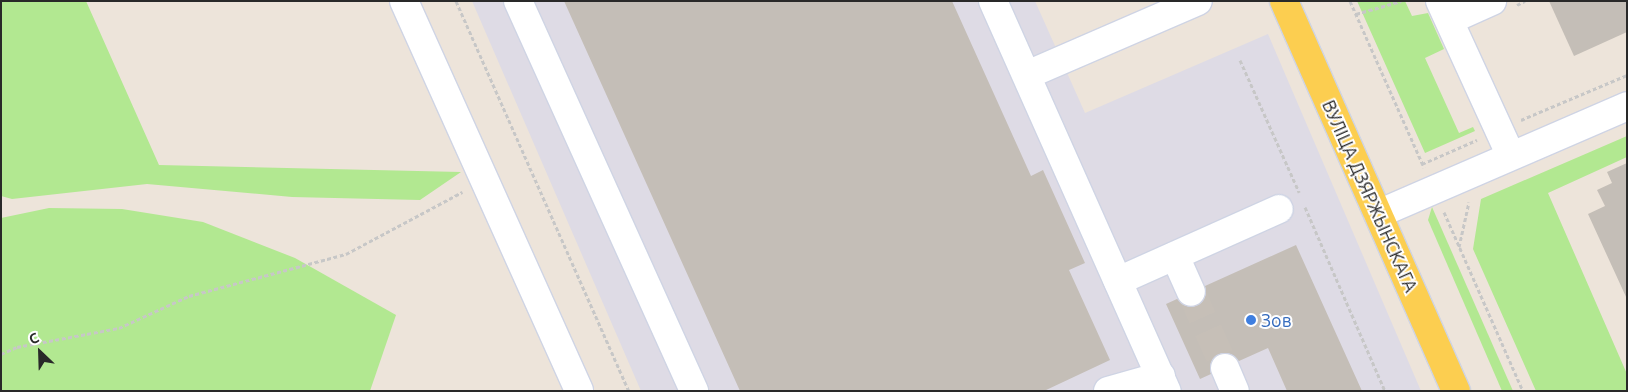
<!DOCTYPE html>
<html>
<head>
<meta charset="utf-8">
<style>
	body { margin:0 }
	#map { position:relative; width:1628px; height:392px; overflow:hidden; background:#ede4da; font-family:Ubuntu,sans-serif }
	div>[style] { position:absolute }
	.industrial>* { inset:0; background:#dedbe5 }
	.green>* { inset:0; background:#b2e891 }
	.building>* { inset:0; background:#c4beb7 }
	.minor-tunnel>* { height:28px; margin-top:-14px; transform-origin:0; background:repeating-linear-gradient(90deg,#c6bfb7 0 28px,transparent 0 42px) }
	.path>* { height:3px; margin-top:-1.5px; transform-origin:0; background:repeating-linear-gradient(90deg,#c7c7c7 0 4px,transparent 0 6.5px) }
	.roads { filter:drop-shadow(1px 0 #cfd4e4) drop-shadow(-1px 0 #cfd4e4) drop-shadow(0 1px #cfd4e4) drop-shadow(0 -1px #cfd4e4) }
	.minor>* { height:28px; margin:-14px; padding:0 14px; transform-origin:14px; border-radius:14px; background:#fff }
	.major>* { height:28px; margin:-14px; padding:0 14px; transform-origin:14px; border-radius:14px; background:#fcce50 }
	.dots>* { width:14px; height:14px; translate:-50% -50%; box-sizing:border-box; border:2px solid #fff; border-radius:50% }
	span { translate:-50% -50%; white-space:nowrap; text-align:center; line-height:1.15; -webkit-text-stroke:4px #fff; paint-order:stroke }
	.street-label { font-size:18px; color:#292929 }
	.shop-label { font-size:18px; color:#366cbe }
	.left { translate:0 -50%; text-align:left }
	.frame { position:absolute; inset:0; border:2px solid #292929; pointer-events:none }
	.north { position:absolute; left:15px; top:327px; width:50px; height:50px; -webkit-text-stroke:4px #fff; paint-order:stroke; rotate:336deg; font-size:14px; font-weight:700; line-height:20px; text-align:center; color:#292929 }
	.north::after { content:''; display:block; margin:auto; width:18px; height:22px; background:#292929; clip-path:polygon(50% 0,100% 100%,50% 72%,0 100%) }
</style>
</head>
<body>
<div id="map">
	<div class="industrial">
		<div style="clip-path:polygon(472px 1px,1035px 1px,1085px 113px,1268px 34px,1421px 391px,641px 391px)"></div>
	</div>
	<div class="green">
		<div style="clip-path:polygon(1px 1px,86px 1px,159px 165px,461px 172px,420px 200px,292px 197px,147px 184px,12px 199px,1px 196px)"></div>
		<div style="clip-path:polygon(1357px 1px,1405px 1px,1412px 16px,1428px 13px,1444px 49px,1425px 58px,1459px 133px,1473px 127px,1475px 131px,1425px 153px)"></div>
		<div style="clip-path:polygon(1627px 136px,1627px 157px,1548px 193px,1627px 374px,1627px 391px,1536px 391px,1473px 249px,1481px 199px)"></div>
		<div style="clip-path:polygon(1432px 207px,1513px 391px,1502px 391px,1428px 220px)"></div>
		<div style="clip-path:polygon(49px 208px,122px 209px,203px 222px,295px 258px,396px 315px,370px 391px,1px 391px,1px 218px)"></div>
	</div>
	<div class="building">
		<div style="clip-path:polygon(564px 1px,952px 1px,1031px 176px,1043px 170px,1085px 263px,1069px 270px,1110px 360px,1044px 391px,740px 391px)"></div>
		<div style="clip-path:polygon(1549px 1px,1627px 1px,1627px 32px,1574px 56px)"></div>
		<div style="clip-path:polygon(1627px 163px,1627px 299px,1588px 214px,1605px 206px,1597px 190px,1612px 183px,1607px 172px)"></div>
		<div style="clip-path:polygon(1296px 245px,1362px 391px,1287px 391px,1268px 348px,1239px 361px,1227px 353px,1218px 354px,1210px 366px,1211px 374px,1200px 379px,1166px 304px,1177px 299px,1189px 307px,1198px 306px,1206px 294px,1205px 286px)"></div>
	</div>
	<div class="minor-tunnel">
		<div style="left:1191px;top:292px;width:83px;rotate:65.9deg"></div>
	</div>
	<div class="path">
		<div style="left:456px;top:1px;width:427px;rotate:66.1deg"></div>
		<div style="left:1350px;top:1px;width:182px;rotate:66deg"></div>
		<div style="left:1517px;top:5px;width:9px;rotate:-27deg"></div>
		<div style="left:1356px;top:14px;width:47px;rotate:-16.1deg"></div>
		<div style="left:1240px;top:60px;width:145px;rotate:65.9deg"></div>
		<div style="left:1521px;top:120px;width:115px;rotate:-23deg"></div>
		<div style="left:1422px;top:164px;width:60px;rotate:-23.6deg"></div>
		<div style="left:1305px;top:207px;width:201px;rotate:66.5deg"></div>
		<div style="left:1444px;top:212px;width:196px;rotate:66.2deg"></div>
		<div style="left:1459px;top:247px;width:46px;rotate:-77.5deg"></div>
		<div style="left:1px;top:354px;width:17px;rotate:-24deg"></div>
		<div style="left:17px;top:347px;width:104px;rotate:-10.6deg"></div>
		<div style="left:119px;top:328px;width:77px;rotate:-24.6deg"></div>
		<div style="left:189px;top:296px;width:163px;rotate:-15deg"></div>
		<div style="left:346px;top:254px;width:132px;rotate:-28.1deg"></div>
	</div>
	<div class="roads">
		<div class="minor">
			<div style="left:404px;top:1px;width:427px;rotate:65.8deg"></div>
			<div style="left:518px;top:1px;width:428px;rotate:65.7deg"></div>
			<div style="left:993px;top:1px;width:427px;rotate:66deg"></div>
			<div style="left:1440px;top:1px;width:170px;rotate:65.4deg"></div>
			<div style="left:1452px;top:19px;width:44px;rotate:-24.2deg"></div>
			<div style="left:1027px;top:75px;width:186px;rotate:-23.4deg"></div>
			<div style="left:1378px;top:214px;width:271px;rotate:-23.4deg"></div>
			<div style="left:1175px;top:256px;width:39px;rotate:66deg"></div>
			<div style="left:1118px;top:281px;width:176px;rotate:-24.1deg"></div>
			<div style="left:1225px;top:368px;width:25px;rotate:67deg"></div>
			<div style="left:1108px;top:391px;width:55px;rotate:-15.8deg"></div>
		</div>
		<div class="major">
			<div style="left:1284px;top:1px;width:426px;rotate:66.2deg"></div>
		</div>
	</div>
	<div class="dots">
		<div style="left:1251px;top:320px;background:#3f7fe0"></div>
	</div>
	<div class="street-label">
		<span style="left:1370px;top:196px;rotate:66deg">ВУЛІЦА ДЗЯРЖЫНСКАГА</span>
	</div>
	<div class="shop-label">
		<span class="left" style="left:1261px;top:320px">Зов</span>
	</div>
	<div class="frame"></div>
	<div class="north">С</div>
</div>
</body>
</html>
